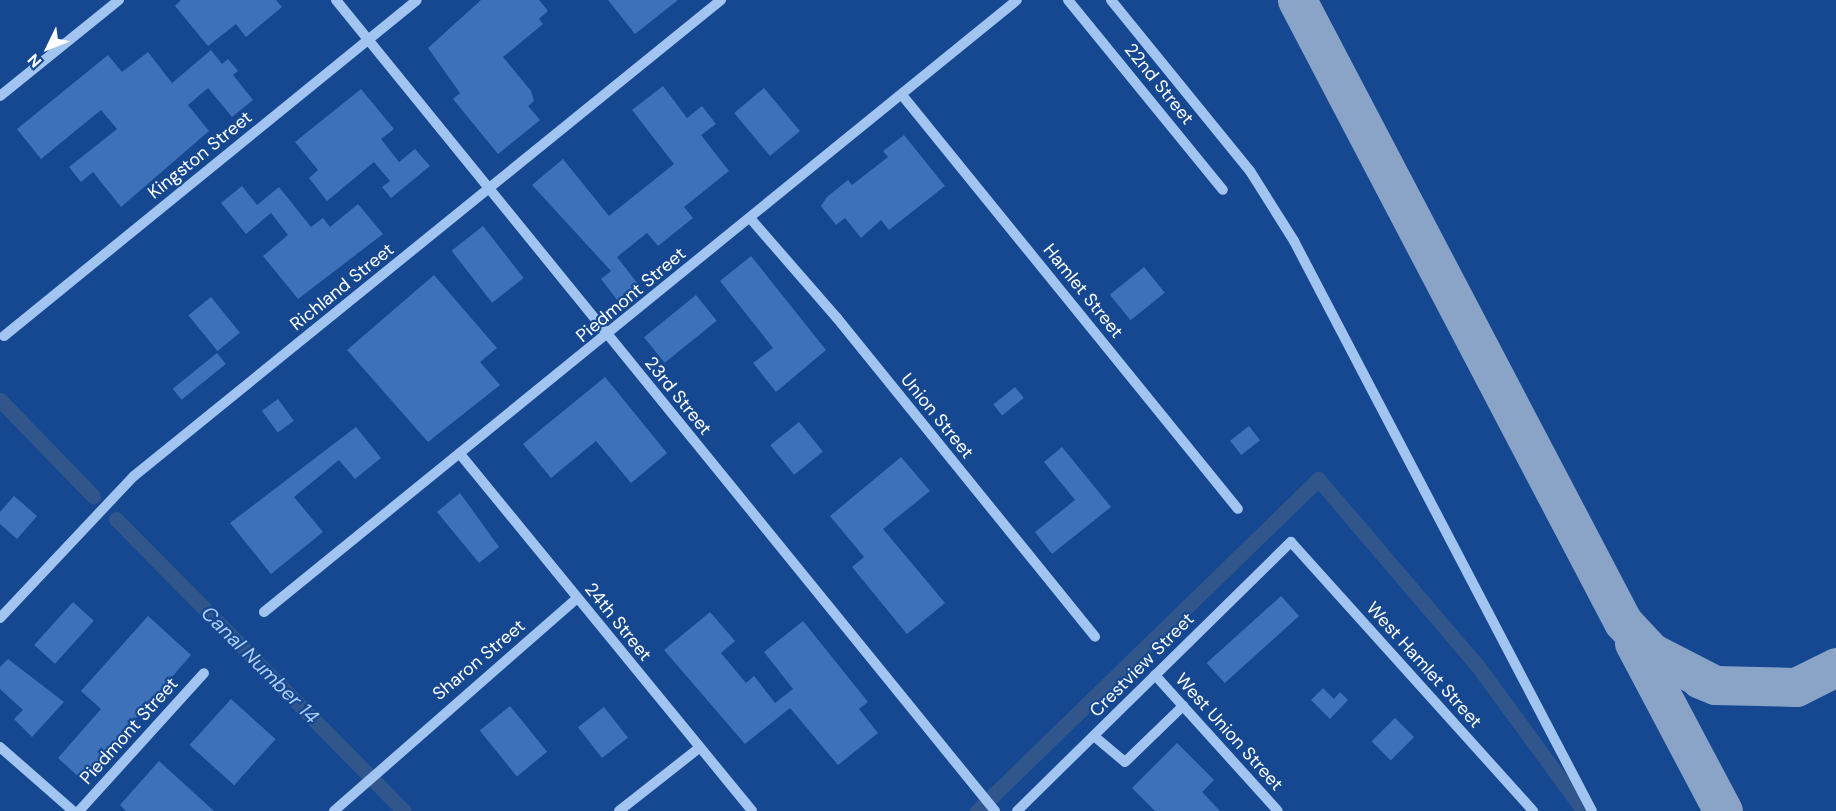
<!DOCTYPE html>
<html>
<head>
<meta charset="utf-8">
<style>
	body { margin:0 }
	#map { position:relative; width:1836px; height:811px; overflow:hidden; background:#154891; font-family:"DM Sans",sans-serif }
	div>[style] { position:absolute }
	.canal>* { height:15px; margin:-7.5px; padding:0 7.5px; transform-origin:7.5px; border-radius:7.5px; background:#30568c }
	.taxiway>* { height:39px; margin:-19.5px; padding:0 19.5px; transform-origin:19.5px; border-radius:19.5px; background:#8aa4c8 }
	.building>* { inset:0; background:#3d71b9; transform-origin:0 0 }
	.minor>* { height:10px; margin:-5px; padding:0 5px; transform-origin:5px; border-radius:5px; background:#a2c4f1 }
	span { translate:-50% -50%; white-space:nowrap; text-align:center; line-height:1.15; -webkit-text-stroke:4.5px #154891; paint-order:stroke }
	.street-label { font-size:18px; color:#fff }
	.water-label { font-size:20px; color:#aecef8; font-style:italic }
	.north { position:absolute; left:18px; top:18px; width:60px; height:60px; -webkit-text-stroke:4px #154891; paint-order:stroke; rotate:227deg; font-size:16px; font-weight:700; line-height:24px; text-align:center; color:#fff }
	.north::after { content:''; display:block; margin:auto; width:21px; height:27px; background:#fff; clip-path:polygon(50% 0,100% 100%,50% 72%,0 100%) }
</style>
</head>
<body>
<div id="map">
	<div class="canal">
		<div style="left:0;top:400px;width:134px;rotate:45.9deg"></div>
		<div style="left:116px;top:519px;width:410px;rotate:45.4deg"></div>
		<div style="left:977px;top:811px;width:476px;rotate:-44.2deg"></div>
		<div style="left:1318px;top:479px;width:245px;rotate:49.5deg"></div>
		<div style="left:1477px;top:665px;width:181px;rotate:53.8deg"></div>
	</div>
	<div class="taxiway">
		<div style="left:1297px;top:0;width:702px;rotate:62.34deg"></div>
		<div style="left:1623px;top:622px;width:41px;rotate:47deg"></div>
		<div style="left:1651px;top:652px;width:72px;rotate:27.3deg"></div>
		<div style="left:1634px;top:643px;width:190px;rotate:62.1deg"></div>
		<div style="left:1700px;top:679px;width:16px;rotate:22deg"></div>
		<div style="left:1715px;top:685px;width:81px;rotate:1.4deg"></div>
		<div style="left:1796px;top:687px;width:45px;rotate:-26.6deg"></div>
	</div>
	<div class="building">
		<div style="clip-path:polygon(181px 0,276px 0,282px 7px,246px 37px,236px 24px,208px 46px,175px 6px)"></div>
		<div style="clip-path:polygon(481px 0,539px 0,548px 11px,539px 19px,543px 24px,503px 57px,531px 91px,534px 101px,528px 106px,540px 120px,498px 154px,453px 99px,460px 93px,428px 48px)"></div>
		<div style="clip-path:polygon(608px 0,678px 0,635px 34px)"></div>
		<div style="clip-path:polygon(211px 50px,222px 64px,228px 59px,238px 71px,233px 75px,253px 100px,232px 117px,208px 88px,188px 105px,209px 131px,121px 207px,93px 172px,81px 182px,69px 167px,117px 129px,101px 110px,41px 159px,17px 129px,108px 55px,122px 72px,148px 52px,172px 83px)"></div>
		<div style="clip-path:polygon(663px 86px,687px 118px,702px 106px,716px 124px,701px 135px,729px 171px,684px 207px,693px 218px,658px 246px,647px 233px,617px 257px,638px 284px,618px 301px,601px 279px,611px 271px,532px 185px,563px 159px,609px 216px,674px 164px,632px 110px)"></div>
		<div style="left:764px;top:88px;width:56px;height:39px;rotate:50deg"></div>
		<div style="clip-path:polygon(361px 89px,394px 129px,381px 139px,399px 162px,415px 149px,430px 166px,391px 198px,382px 187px,390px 181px,374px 162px,327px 201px,309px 178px,318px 170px,295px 142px)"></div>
		<div style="clip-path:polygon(904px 135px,945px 186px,889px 230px,881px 220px,861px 238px,845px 218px,836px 225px,821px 206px,827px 197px,848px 180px,852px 185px,888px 157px,883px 151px)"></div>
		<div style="clip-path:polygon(242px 186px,257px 205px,279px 187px,311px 227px,323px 218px,330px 227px,358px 204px,383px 234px,298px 299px,263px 256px,288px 235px,271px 213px,246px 234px,221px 203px)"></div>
		<div style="left:483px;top:226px;width:66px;height:40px;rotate:52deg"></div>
		<div style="clip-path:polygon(751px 256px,826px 350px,776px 392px,753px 363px,773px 348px,720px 281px)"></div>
		<div style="left:1144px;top:267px;width:33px;height:44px;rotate:51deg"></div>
		<div style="clip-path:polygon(434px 275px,497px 348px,480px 362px,500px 385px,428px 442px,347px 350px)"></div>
		<div style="left:696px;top:295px;width:33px;height:67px;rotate:51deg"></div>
		<div style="left:211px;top:297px;width:46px;height:29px;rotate:51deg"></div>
		<div style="left:217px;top:353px;width:14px;height:57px;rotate:51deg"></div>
		<div style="clip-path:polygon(605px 377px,667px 453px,631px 483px,596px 441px,551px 478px,523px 444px)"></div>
		<div style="left:1015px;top:387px;width:14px;height:28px;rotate:51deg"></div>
		<div style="left:278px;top:399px;width:27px;height:20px;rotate:54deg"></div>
		<div style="left:799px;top:422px;width:38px;height:37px;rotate:51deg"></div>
		<div style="left:1249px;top:426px;width:18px;height:24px;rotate:52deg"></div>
		<div style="clip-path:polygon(356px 427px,381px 458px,355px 479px,339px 460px,294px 497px,323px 532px,271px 574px,230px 523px)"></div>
		<div style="clip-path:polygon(1062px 447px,1111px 507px,1052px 554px,1035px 532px,1075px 500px,1044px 462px)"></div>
		<div style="clip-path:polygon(901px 457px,930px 491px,883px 529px,945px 603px,907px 634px,852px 567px,864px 557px,830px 516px)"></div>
		<div style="clip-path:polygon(460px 493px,499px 547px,479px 563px,437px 512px)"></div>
		<div style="clip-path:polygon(14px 496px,37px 516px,17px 539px,0 524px,0 512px)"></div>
		<div style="left:1281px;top:596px;width:27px;height:100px;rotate:48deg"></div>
		<div style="left:73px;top:602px;width:28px;height:58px;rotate:42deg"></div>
		<div style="clip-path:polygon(710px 612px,735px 641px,721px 653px,746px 683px,754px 676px,775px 703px,793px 689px,764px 652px,803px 621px,868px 702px,859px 709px,878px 733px,838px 765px,790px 708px,745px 744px,664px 650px)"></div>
		<div style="clip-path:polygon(148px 616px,191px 655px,82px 780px,58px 758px,101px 709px,81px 691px)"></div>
		<div style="clip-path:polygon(8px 659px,64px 702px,32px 737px,14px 719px,23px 710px,0 689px,0 667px)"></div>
		<div style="clip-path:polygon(1323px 688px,1334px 699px,1340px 692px,1348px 700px,1330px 719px,1311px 700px)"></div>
		<div style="left:231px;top:699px;width:60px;height:62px;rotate:42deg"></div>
		<div style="left:510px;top:706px;width:59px;height:39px;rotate:51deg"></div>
		<div style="left:604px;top:707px;width:39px;height:33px;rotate:52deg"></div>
		<div style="left:1395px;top:718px;width:27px;height:33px;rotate:45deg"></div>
		<div style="clip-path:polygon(1177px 743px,1214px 780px,1202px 792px,1220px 811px,1155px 811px,1132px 788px)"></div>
		<div style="clip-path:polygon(159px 761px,214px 811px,126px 811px,120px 805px)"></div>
	</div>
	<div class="minor">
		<div style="left:336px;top:0;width:1045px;rotate:50.9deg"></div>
		<div style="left:1068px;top:0;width:245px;rotate:50.8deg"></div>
		<div style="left:1111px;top:0;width:220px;rotate:50.9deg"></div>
		<div style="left:1250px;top:171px;width:83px;rotate:57.8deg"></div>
		<div style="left:1294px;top:241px;width:643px;rotate:62.4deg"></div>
		<div style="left:902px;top:95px;width:533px;rotate:50.94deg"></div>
		<div style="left:0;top:96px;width:153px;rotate:-38.9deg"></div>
		<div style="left:750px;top:218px;width:133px;rotate:49deg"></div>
		<div style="left:837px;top:318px;width:410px;rotate:51deg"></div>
		<div style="left:4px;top:336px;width:532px;rotate:-39.13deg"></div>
		<div style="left:460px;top:454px;width:461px;rotate:50.7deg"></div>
		<div style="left:264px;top:612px;width:970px;rotate:-39.1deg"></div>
		<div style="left:0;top:618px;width:195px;rotate:-46.7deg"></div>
		<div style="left:134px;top:476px;width:756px;rotate:-39.04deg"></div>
		<div style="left:1155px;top:675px;width:183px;rotate:47.9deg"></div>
		<div style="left:1094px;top:736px;width:40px;rotate:40deg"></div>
		<div style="left:1125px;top:762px;width:81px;rotate:-44deg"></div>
		<div style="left:0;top:747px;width:97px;rotate:41.2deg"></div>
		<div style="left:79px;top:811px;width:186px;rotate:-47.8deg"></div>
		<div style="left:334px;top:811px;width:323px;rotate:-41.2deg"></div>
		<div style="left:619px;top:811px;width:102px;rotate:-38.2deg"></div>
		<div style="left:1017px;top:811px;width:384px;rotate:-44.5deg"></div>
		<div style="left:1291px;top:542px;width:362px;rotate:48deg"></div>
	</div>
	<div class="street-label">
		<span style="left:1159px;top:84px;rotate:51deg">22nd Street</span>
		<span style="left:200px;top:155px;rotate:-39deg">Kingston Street</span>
		<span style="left:342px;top:287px;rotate:-39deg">Richland Street</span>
		<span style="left:1083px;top:291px;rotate:51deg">Hamlet Street</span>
		<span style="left:631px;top:295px;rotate:-40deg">Piedmont Street</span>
		<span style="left:678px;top:396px;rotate:51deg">23rd Street</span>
		<span style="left:937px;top:416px;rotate:51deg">Union Street</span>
		<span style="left:618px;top:622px;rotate:51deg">24th Street</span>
		<span style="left:479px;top:660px;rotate:-40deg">Sharon Street</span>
		<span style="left:1142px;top:665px;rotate:-45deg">Crestview Street</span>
		<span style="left:1424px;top:665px;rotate:48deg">West Hamlet Street</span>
		<span style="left:129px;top:731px;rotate:-48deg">Piedmont Street</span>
		<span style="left:1229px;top:732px;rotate:48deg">West Union Street</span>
	</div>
	<div class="water-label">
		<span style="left:260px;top:665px;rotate:45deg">Canal Number 14</span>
	</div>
	<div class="north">N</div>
</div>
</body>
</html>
